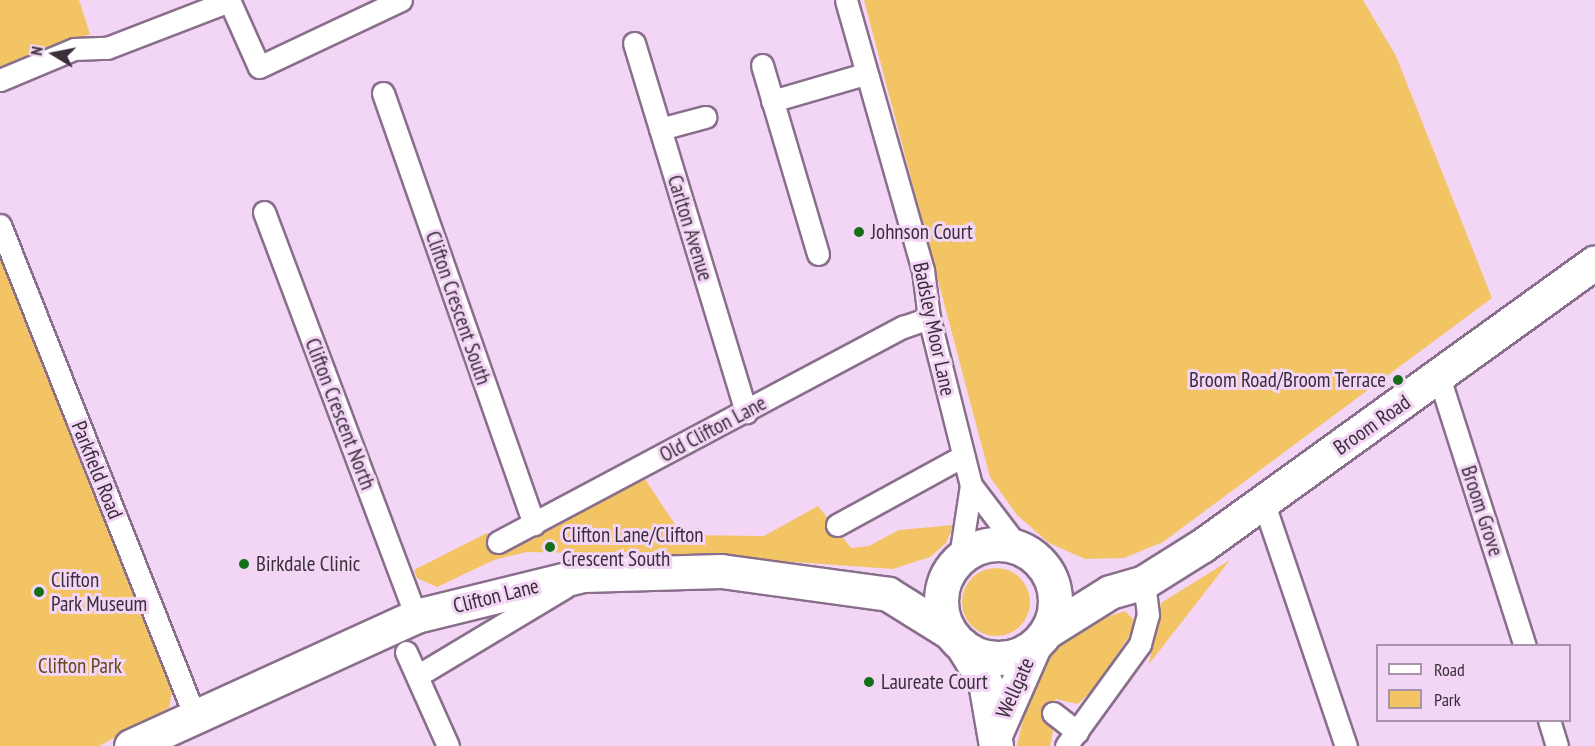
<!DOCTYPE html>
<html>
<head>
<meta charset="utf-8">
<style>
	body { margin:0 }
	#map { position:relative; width:1595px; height:746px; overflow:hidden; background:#f3d6f5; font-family:"PT Sans Narrow",sans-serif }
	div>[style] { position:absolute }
	.green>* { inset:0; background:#f3c464 }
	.round { border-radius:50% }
	.roads { filter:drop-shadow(2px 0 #896f8c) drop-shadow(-2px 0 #896f8c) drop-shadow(0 2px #896f8c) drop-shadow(0 -2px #896f8c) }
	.minor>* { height:21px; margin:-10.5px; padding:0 10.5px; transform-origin:10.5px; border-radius:10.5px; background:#fff }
	.primary>* { height:33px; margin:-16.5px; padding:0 16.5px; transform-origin:16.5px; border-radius:16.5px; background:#fff }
	.primary>.ring { margin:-16.5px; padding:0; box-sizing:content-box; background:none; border:33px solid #fff; border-radius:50% }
	.dots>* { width:16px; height:16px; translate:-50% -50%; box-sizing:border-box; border:3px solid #f3d6f5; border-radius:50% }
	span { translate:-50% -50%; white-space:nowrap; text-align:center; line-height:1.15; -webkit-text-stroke:6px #f3d6f5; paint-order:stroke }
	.street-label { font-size:21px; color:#3a2e3b }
	.poi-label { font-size:21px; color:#3a2e3b }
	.left { translate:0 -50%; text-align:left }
	.right { translate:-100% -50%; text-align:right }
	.park-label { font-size:21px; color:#604917 }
	.legend { position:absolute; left:1376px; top:644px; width:195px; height:78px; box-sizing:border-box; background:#f3d6f5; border:2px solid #a993ab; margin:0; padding:8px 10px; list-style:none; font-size:18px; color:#3a2e3b }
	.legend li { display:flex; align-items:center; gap:12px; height:30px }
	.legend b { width:30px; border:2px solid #a993ab }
	.north { position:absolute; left:24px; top:24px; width:60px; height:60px; -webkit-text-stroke:4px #f3d6f5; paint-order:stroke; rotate:280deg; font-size:16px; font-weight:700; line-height:24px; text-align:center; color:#3a2e3b }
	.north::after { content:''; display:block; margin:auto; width:21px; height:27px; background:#3a2e3b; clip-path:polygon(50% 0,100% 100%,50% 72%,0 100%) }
</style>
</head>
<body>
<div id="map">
	<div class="green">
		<div style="clip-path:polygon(0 0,79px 0,90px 34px,0 67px)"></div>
		<div style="clip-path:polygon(864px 0,1363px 0,1396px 56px,1492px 298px,1163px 542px,1124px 558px,1085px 559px,1049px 543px,1017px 515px,990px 477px)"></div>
		<div style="clip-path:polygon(0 251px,173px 686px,169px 708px,99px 746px,0 746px)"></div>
		<div style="clip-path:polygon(645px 479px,682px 535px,764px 536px,818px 506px,851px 548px,869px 546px,899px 530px,954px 525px,946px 543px,930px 557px,893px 569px,695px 555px,527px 552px,494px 560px,437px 587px,417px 578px,414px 570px,487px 533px,499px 552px)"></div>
		<div style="clip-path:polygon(1230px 560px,1149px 664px,1161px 603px)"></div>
		<div class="round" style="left:962px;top:568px;width:68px;height:68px"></div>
		<div style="clip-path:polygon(1125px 611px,1134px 620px,1132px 632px,1095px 687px,1078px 704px,1056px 699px,1045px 714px,1054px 725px,1050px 746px,1017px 746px,1032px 679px,1051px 653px,1079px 626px)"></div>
	</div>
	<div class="roads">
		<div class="minor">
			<div style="left:229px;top:0;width:73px;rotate:65.9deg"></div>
			<div style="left:259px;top:67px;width:157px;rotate:-25.3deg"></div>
			<div style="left:846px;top:0;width:281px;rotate:74.1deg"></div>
			<div style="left:923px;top:270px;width:48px;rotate:82.9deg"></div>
			<div style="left:929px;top:318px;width:172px;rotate:75.9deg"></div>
			<div style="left:971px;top:485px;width:78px;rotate:52.8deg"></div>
			<div style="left:634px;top:43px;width:386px;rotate:73.1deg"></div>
			<div style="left:762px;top:65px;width:197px;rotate:73.5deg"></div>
			<div style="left:0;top:80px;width:80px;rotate:-22.7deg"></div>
			<div style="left:74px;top:49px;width:33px;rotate:-2deg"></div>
			<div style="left:107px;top:48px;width:131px;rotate:-21.1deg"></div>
			<div style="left:383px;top:93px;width:457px;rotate:70.7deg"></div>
			<div style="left:772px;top:101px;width:97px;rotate:-16.2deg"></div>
			<div style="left:660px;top:129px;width:47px;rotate:-14.9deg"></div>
			<div style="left:264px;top:212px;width:432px;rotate:69.4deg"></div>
			<div style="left:0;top:225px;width:526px;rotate:68.36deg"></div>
			<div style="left:1439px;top:377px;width:282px;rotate:72.3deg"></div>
			<div style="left:1263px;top:501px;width:259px;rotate:71.3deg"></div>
			<div style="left:837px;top:525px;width:144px;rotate:-28.7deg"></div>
			<div style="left:498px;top:542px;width:459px;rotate:-28deg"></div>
			<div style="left:903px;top:327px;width:28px;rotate:-19deg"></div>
			<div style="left:960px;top:557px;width:73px;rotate:-81.3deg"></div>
			<div style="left:406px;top:652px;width:103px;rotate:65.9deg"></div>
			<div style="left:417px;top:676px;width:173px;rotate:-31deg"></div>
			<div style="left:1053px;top:713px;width:31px;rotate:38deg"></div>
			<div style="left:1549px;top:720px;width:27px;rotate:73deg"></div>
			<div style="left:1066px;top:746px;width:126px;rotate:-54deg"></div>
			<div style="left:1140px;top:644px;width:30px;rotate:-75deg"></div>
			<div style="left:1148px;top:615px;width:33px;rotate:-97deg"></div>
		</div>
		<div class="primary">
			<div class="ring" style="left:941px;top:544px;width:81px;height:81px"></div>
			<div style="left:1046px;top:632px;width:75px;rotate:-32deg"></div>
			<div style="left:1110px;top:592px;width:35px;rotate:-16deg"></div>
			<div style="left:1144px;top:582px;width:70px;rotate:-32.1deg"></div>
			<div style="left:1203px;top:545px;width:483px;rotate:-35.8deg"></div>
			<div style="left:962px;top:645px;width:44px;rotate:58.1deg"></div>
			<div style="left:985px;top:682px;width:65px;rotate:80.2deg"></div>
			<div style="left:997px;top:730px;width:92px;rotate:-66.2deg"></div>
			<div style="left:131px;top:746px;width:313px;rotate:-24.5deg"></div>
			<div style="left:416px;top:616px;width:172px;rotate:-13.8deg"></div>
			<div style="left:583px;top:575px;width:138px;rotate:-1.7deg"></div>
			<div style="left:721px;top:571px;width:169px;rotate:7.8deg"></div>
			<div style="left:888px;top:594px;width:72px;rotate:31.9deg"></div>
		</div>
	</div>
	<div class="dots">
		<div style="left:859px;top:232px;background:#156f1a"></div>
		<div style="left:1398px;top:380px;background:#156f1a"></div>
		<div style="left:550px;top:547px;background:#156f1a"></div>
		<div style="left:244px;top:564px;background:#156f1a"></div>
		<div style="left:39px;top:592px;background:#156f1a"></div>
		<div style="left:869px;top:682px;background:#156f1a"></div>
	</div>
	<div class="street-label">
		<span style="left:690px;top:228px;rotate:73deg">Carlton Avenue</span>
		<span style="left:458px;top:308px;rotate:71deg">Clifton Crescent South</span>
		<span style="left:934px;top:329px;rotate:78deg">Badsley Moor Lane</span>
		<span style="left:340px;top:414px;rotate:69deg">Clifton Crescent North</span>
		<span style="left:1372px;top:425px;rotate:-35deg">Broom Road</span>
		<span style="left:713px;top:429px;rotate:-28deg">Old Clifton Lane</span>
		<span style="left:97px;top:470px;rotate:68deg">Parkfield Road</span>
		<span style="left:1482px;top:511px;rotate:72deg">Broom Grove</span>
		<span style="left:496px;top:596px;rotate:-14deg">Clifton Lane</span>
		<span style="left:1015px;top:688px;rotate:-66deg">Wellgate</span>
	</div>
	<div class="poi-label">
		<span class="left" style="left:871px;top:232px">Johnson Court</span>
		<span class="right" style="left:1386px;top:380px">Broom Road/Broom Terrace</span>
		<span class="left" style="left:562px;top:547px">Clifton Lane/Clifton<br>Crescent South</span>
		<span class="left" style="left:256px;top:564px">Birkdale Clinic</span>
		<span class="left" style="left:51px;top:592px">Clifton<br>Park Museum</span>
		<span class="left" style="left:881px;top:682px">Laureate Court</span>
	</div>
	<div class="park-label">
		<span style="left:80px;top:666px">Clifton Park</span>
	</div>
	<ul class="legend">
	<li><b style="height:8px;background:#fff"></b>Road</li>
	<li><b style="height:16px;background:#f3c464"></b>Park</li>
	</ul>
	<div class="north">N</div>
</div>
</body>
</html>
